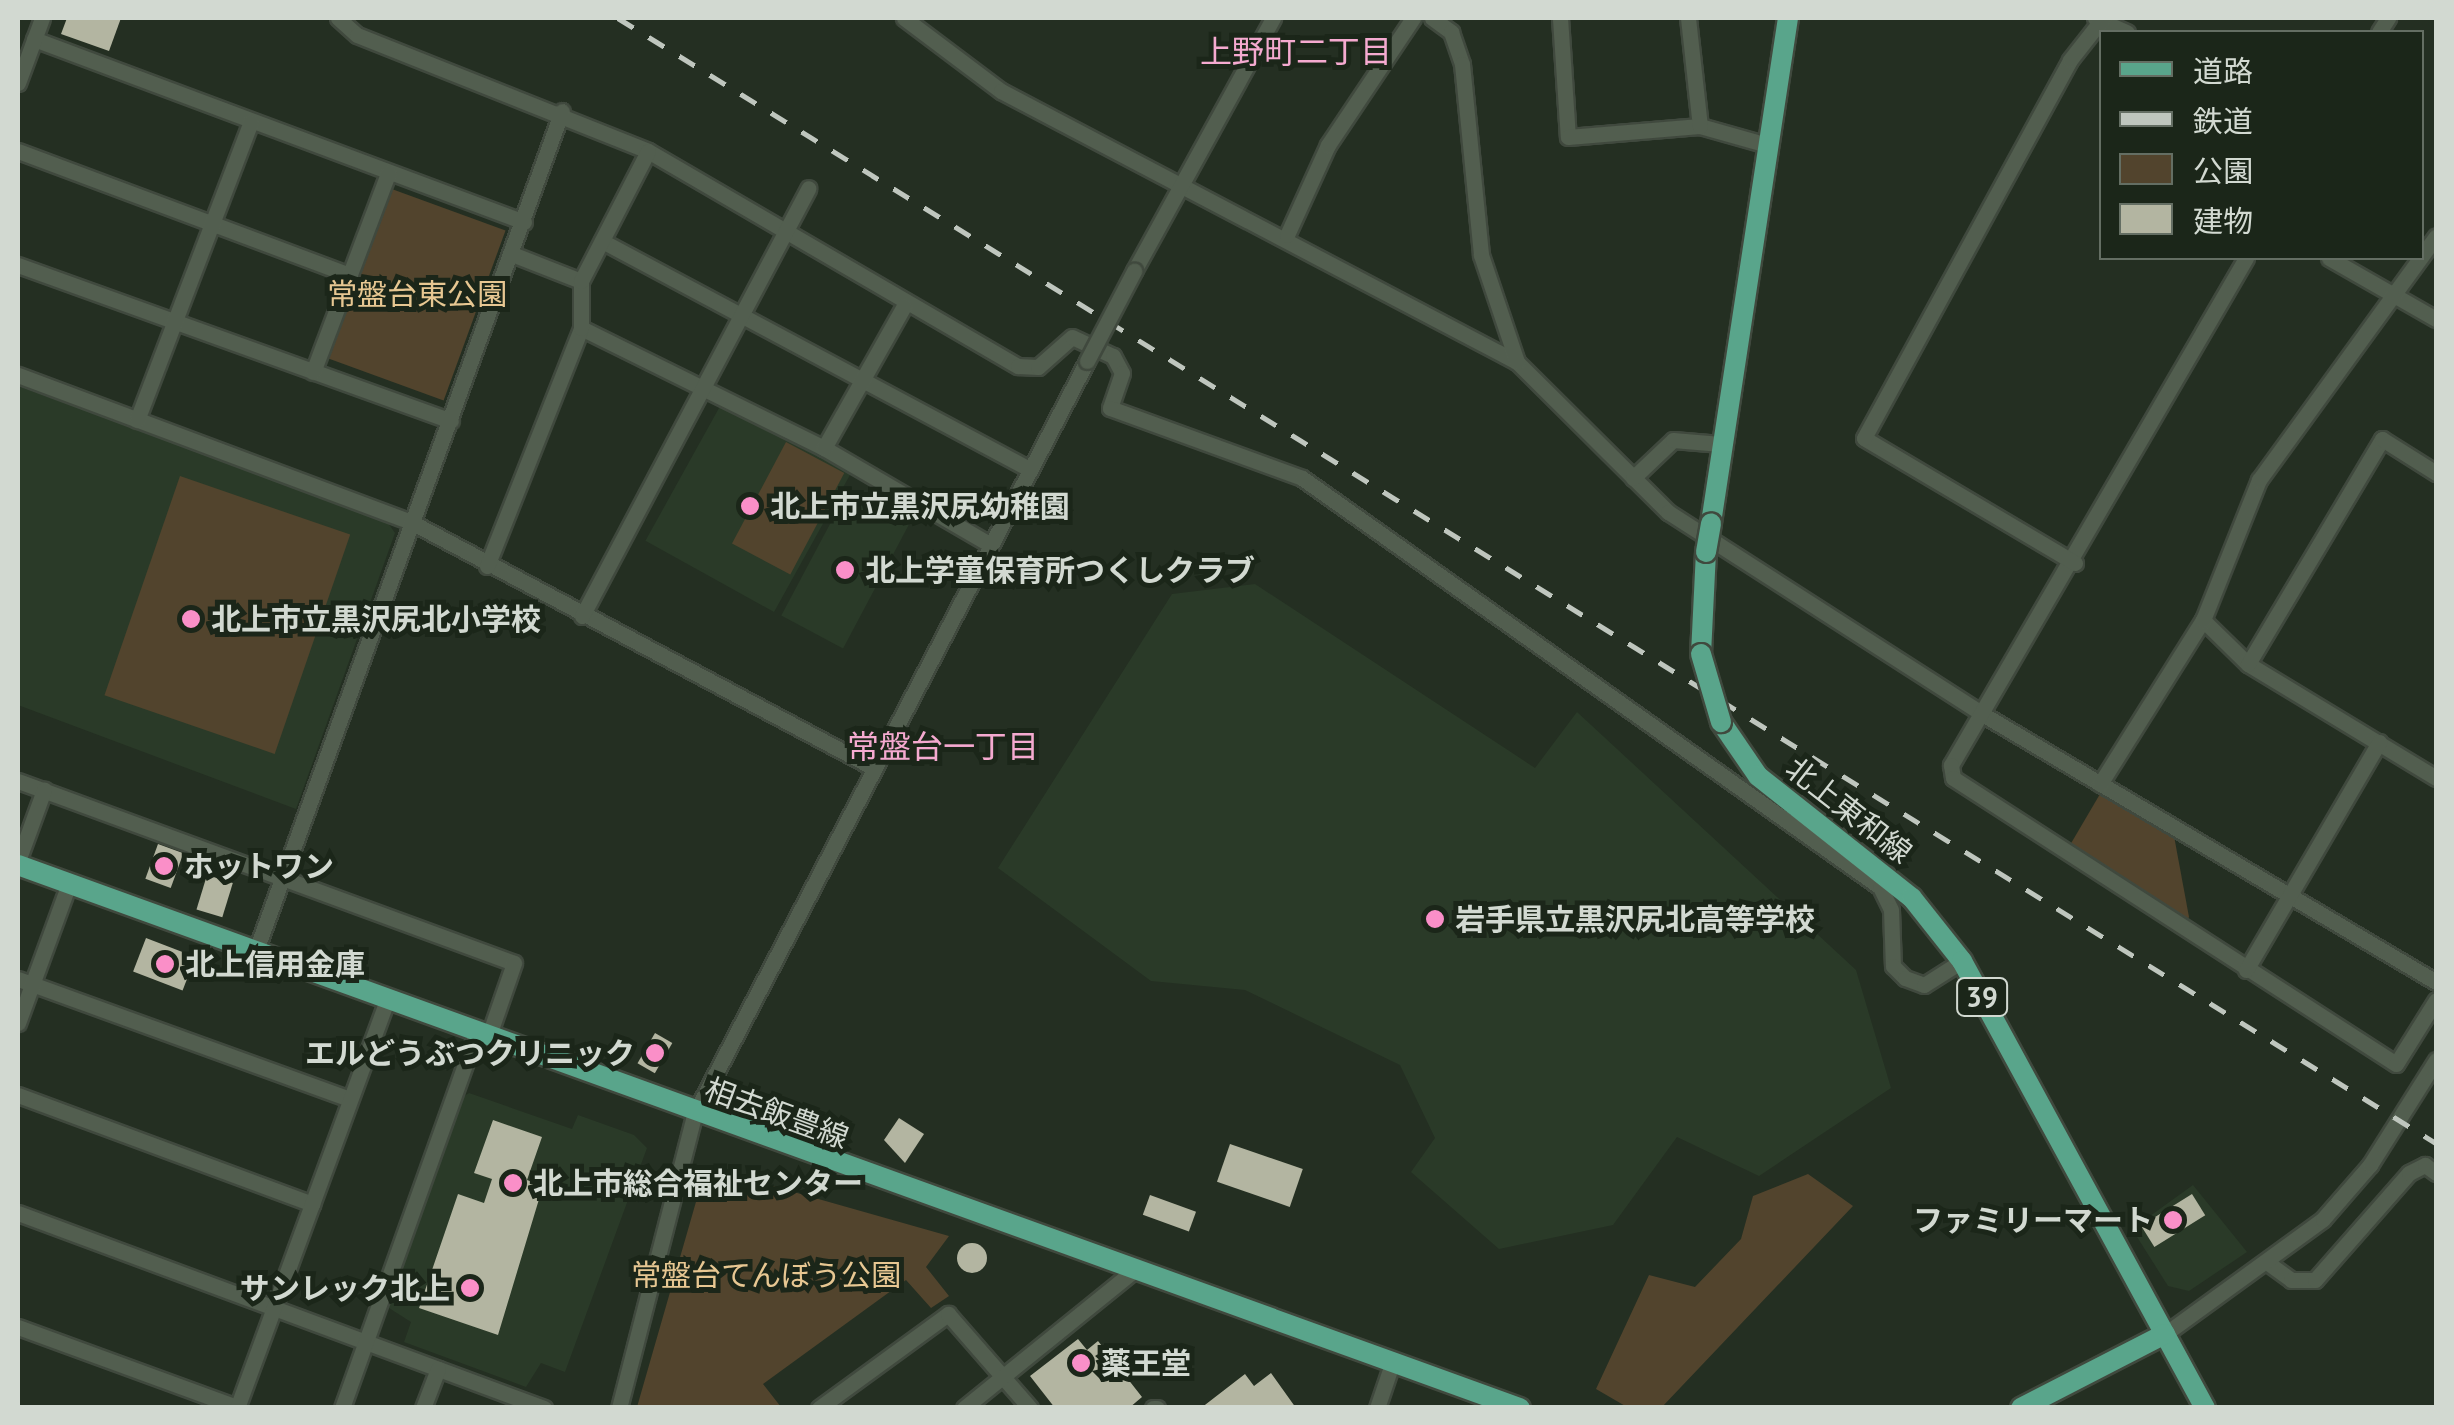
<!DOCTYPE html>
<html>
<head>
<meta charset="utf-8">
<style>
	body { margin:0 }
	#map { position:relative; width:2454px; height:1425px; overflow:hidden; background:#242f22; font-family:"PT Sans","Noto Sans JP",sans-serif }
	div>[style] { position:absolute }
	.built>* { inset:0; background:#2a3a28; transform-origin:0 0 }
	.green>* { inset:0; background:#52442d; transform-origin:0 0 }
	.building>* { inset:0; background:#b3b5a1; transform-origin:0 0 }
	.round { border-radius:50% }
	.roads { filter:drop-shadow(2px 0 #40493e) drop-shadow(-2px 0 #40493e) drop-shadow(0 2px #40493e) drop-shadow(0 -2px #40493e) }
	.minor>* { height:15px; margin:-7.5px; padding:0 7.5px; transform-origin:7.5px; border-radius:7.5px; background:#525e4f }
	.major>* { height:20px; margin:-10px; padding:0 10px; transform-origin:10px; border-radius:10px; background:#59a58b }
	.rail>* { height:5px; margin-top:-2.5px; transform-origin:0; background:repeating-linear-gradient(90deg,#bfc6be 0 18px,transparent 0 36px) }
	.bridges { filter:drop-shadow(2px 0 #40493e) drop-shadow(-2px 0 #40493e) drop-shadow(0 2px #40493e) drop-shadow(0 -2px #40493e) }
	.minor-bridge>* { height:15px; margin:-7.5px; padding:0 7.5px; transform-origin:7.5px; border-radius:7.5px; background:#525e4f }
	.major-bridge>* { height:20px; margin:-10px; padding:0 10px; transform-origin:10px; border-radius:10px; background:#59a58b }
	.dots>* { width:28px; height:28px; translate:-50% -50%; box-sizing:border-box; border:5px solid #1b2619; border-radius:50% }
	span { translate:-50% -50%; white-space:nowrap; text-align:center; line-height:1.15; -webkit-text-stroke:10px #1b2619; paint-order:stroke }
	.shield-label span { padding:2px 8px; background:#1b2619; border:2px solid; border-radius:8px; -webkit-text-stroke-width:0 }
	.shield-label { font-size:28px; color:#d2d9d1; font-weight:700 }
	.park-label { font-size:30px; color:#e7c792 }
	.poi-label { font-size:30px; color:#d2d9d1; font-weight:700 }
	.left { translate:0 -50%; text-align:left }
	.right { translate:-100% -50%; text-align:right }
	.street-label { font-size:30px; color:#d2d9d1 }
	.neighbourhood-label { font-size:32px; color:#f5aad0 }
	.frame { position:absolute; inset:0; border:20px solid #d2d9d1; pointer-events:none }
	.legend { position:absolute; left:2099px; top:30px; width:325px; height:230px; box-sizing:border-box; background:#1b2619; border:2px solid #646e63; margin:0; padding:12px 18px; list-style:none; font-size:30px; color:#d2d9d1 }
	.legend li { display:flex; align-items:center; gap:20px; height:50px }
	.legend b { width:50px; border:2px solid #646e63 }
</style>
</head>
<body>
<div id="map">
	<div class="built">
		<div style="clip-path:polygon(18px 386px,386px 520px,395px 533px,296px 809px,18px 705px)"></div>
		<div style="left:724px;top:399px;width:147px;height:162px;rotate:29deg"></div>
		<div style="left:847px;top:492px;width:70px;height:140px;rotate:28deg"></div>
		<div style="clip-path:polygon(1255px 584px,1535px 768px,1577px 712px,1856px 970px,1891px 1088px,1759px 1176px,1677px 1137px,1613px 1225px,1499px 1249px,1411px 1172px,1435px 1138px,1400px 1065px,1245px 990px,1151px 981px,998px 868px,1172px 594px)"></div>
		<div style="clip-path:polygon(469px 1093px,572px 1129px,578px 1115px,634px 1135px,647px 1148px,565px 1372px,541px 1363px,526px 1387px,404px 1342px,411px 1322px,389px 1308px,461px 1098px)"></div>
		<div style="clip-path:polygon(2193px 1185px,2247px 1252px,2189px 1291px,2168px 1286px,2132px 1229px)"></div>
	</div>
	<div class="green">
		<div style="left:389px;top:188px;width:124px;height:181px;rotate:20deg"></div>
		<div style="left:786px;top:442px;width:66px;height:115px;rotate:28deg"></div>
		<div style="left:180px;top:476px;width:180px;height:232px;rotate:19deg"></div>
		<div style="clip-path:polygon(2100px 794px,2174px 836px,2189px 917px,2183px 930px,2063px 857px)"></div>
		<div style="clip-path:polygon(706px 1167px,949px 1236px,926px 1267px,949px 1296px,931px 1308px,906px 1280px,763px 1384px,781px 1407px,637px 1407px)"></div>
		<div style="clip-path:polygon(1808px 1174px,1853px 1206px,1662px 1407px,1627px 1407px,1596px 1389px,1649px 1275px,1695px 1287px,1741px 1239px,1753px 1196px)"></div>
	</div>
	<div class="building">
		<div style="clip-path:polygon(67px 18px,121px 18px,109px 51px,61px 34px)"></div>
		<div style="left:158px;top:844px;width:27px;height:37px;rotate:20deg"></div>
		<div style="left:207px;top:875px;width:27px;height:36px;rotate:17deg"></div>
		<div style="left:146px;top:938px;width:53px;height:36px;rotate:21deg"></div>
		<div style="left:655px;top:1033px;width:20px;height:35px;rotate:30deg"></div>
		<div style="clip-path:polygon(899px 1118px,924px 1134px,905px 1163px,884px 1140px)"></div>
		<div style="clip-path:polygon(493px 1120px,542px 1137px,527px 1180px,543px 1186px,498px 1335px,419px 1308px,458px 1194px,484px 1203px,492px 1179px,474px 1173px)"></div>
		<div style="left:1230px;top:1144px;width:77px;height:40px;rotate:19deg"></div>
		<div style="left:2192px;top:1194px;width:25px;height:60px;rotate:58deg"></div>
		<div style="left:1150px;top:1195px;width:49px;height:21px;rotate:20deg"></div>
		<div class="round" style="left:957px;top:1243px;width:30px;height:30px"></div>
		<div style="clip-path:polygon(1078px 1339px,1087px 1350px,1098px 1341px,1142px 1397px,1129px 1408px,1055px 1408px,1030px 1376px)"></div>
		<div style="clip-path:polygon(1271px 1373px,1296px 1408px,1201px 1408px,1245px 1374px,1254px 1386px)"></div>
	</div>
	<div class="roads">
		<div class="minor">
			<div style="left:338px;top:18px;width:25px;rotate:42deg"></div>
			<div style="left:357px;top:35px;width:313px;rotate:21.7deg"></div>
			<div style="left:648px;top:151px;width:428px;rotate:30.2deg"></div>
			<div style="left:1018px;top:366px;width:20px;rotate:3deg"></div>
			<div style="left:1038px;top:367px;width:45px;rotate:-41.4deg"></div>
			<div style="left:1072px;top:337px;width:45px;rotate:24.9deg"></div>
			<div style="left:1113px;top:356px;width:19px;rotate:62deg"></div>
			<div style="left:1122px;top:373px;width:37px;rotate:109deg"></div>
			<div style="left:1110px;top:408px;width:204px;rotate:20deg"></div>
			<div style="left:1302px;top:478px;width:708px;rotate:35.28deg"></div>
			<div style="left:1880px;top:887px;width:25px;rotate:64deg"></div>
			<div style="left:1891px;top:910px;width:56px;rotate:88deg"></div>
			<div style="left:1893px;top:966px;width:17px;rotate:45deg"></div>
			<div style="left:1905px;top:978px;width:20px;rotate:20deg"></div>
			<div style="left:1924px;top:985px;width:45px;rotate:-32.3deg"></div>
			<div style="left:904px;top:18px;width:121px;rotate:37deg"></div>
			<div style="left:1001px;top:91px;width:583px;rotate:27.71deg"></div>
			<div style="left:1517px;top:362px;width:213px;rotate:44.8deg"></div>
			<div style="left:1668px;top:512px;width:376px;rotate:32.7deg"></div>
			<div style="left:1984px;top:715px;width:525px;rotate:30.57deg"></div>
			<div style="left:1432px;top:18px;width:24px;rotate:36deg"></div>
			<div style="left:1451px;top:32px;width:34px;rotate:71deg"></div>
			<div style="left:1462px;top:64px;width:192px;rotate:84.3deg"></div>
			<div style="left:1481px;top:255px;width:113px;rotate:71.4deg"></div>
			<div style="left:1560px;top:18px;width:119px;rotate:86.2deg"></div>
			<div style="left:1568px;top:137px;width:132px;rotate:-4.8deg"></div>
			<div style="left:1700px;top:126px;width:70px;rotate:15.8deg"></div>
			<div style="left:1688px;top:18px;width:109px;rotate:83.7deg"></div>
			<div style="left:2095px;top:18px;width:35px;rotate:24deg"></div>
			<div style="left:2379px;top:32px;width:17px;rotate:-57deg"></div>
			<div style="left:34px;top:39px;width:523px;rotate:20.48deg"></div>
			<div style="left:18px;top:83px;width:69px;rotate:-69.7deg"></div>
			<div style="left:18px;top:151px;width:354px;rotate:20.5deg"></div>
			<div style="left:1287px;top:235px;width:99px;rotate:-65.5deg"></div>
			<div style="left:1328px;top:145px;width:153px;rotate:-56.2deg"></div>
			<div style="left:602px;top:241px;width:484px;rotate:28.1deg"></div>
			<div style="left:512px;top:254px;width:74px;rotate:21.4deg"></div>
			<div style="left:2246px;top:258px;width:587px;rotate:120.19deg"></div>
			<div style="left:1951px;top:765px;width:13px;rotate:81deg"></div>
			<div style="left:1953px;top:778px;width:527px;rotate:32.85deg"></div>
			<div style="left:2396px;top:1064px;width:75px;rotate:-58deg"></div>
			<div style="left:2329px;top:258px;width:123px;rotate:29.7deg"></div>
			<div style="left:18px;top:265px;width:460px;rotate:19.8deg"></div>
			<div style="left:1134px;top:271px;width:289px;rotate:-61.2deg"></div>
			<div style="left:581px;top:328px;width:271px;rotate:26.3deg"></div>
			<div style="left:824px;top:448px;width:191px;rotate:30.2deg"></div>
			<div style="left:313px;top:372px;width:213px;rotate:-69.3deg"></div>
			<div style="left:18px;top:375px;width:420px;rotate:20.5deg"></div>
			<div style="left:411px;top:522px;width:524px;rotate:27.98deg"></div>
			<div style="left:137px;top:420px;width:319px;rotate:-69.1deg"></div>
			<div style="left:824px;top:448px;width:163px;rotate:-60.6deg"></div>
			<div style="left:1633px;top:478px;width:55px;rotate:-43.5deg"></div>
			<div style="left:1673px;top:440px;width:48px;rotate:4.8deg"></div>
			<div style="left:2075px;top:563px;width:245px;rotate:-149.4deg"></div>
			<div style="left:1864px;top:438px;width:430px;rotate:-61.4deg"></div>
			<div style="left:2070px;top:60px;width:53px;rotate:-51.8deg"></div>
			<div style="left:487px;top:566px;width:256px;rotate:-68.4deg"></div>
			<div style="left:581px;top:328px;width:47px;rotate:-90deg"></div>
			<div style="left:581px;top:281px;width:146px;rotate:-62.7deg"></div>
			<div style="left:582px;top:616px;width:484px;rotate:-62.1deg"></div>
			<div style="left:2203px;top:620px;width:63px;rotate:44.4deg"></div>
			<div style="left:2248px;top:664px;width:220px;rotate:31.2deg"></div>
			<div style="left:2248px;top:664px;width:262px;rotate:-59.2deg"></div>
			<div style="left:2382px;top:439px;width:64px;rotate:32.2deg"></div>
			<div style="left:18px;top:781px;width:528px;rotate:20.15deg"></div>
			<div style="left:514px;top:963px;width:79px;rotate:109.1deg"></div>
			<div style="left:2100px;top:784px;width:194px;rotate:-57.9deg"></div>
			<div style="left:2203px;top:620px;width:151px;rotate:-68.2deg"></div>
			<div style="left:2259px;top:480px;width:301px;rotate:-54deg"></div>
			<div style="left:18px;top:861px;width:76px;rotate:-69.9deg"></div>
			<div style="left:255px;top:953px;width:896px;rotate:-69.97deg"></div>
			<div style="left:2246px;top:970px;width:264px;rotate:-59.7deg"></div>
			<div style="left:18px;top:979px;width:353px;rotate:19.9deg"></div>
			<div style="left:18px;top:1023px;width:148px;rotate:-69.9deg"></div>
			<div style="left:18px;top:1095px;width:314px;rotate:20.3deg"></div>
			<div style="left:18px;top:1213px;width:561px;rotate:20.34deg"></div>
			<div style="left:2268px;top:1263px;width:29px;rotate:36deg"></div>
			<div style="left:2291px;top:1280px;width:24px"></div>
			<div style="left:2315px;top:1280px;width:142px;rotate:-48.7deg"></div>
			<div style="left:2409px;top:1173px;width:18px;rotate:-27deg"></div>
			<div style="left:2425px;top:1165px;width:14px;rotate:36deg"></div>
			<div style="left:18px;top:1327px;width:233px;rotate:20.1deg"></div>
			<div style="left:2165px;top:1334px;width:195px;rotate:-36deg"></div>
			<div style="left:2323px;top:1219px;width:72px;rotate:-49deg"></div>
			<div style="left:2370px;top:1165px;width:124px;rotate:-57.8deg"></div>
			<div style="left:237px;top:1408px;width:434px;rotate:-69.8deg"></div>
			<div style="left:342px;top:1408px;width:398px;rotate:-70.3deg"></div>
			<div style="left:423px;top:1408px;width:42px;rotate:-69deg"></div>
			<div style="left:619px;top:1408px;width:302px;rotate:-75.6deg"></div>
			<div style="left:694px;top:1115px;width:850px;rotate:-62.47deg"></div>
			<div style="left:819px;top:1408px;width:160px;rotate:-36.1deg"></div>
			<div style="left:948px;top:1314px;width:125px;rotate:48.9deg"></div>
			<div style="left:964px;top:1408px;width:218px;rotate:-39deg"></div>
			<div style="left:1153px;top:1408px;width:4px"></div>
			<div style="left:1377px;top:1408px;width:50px;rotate:-71.2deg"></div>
		</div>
		<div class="major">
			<div style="left:1711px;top:523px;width:511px;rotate:-81.33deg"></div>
			<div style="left:1701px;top:654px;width:102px;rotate:-87.2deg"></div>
			<div style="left:1721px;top:722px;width:65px;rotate:55.6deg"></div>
			<div style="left:1758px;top:776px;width:196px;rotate:38.4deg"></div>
			<div style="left:1912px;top:898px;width:80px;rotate:51.6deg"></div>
			<div style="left:1962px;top:961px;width:509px;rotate:61.47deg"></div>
			<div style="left:18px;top:865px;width:1597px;rotate:19.88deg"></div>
			<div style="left:2021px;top:1408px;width:162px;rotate:-27.2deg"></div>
		</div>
	</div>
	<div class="rail">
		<div style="left:618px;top:18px;width:2138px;rotate:31.75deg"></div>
	</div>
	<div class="bridges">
		<div class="minor-bridge">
			<div style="left:1087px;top:361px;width:102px;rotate:-62.4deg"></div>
		</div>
		<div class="major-bridge">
			<div style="left:1706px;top:552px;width:29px;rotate:-80deg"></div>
			<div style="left:1701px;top:654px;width:71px;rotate:73.6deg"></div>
		</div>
	</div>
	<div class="dots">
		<div style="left:750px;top:506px;background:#fa8fc8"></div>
		<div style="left:845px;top:570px;background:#fa8fc8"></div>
		<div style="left:191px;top:619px;background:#fa8fc8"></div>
		<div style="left:164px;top:866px;background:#fa8fc8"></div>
		<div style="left:1435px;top:919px;background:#fa8fc8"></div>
		<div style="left:165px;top:964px;background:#fa8fc8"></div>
		<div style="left:655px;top:1053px;background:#fa8fc8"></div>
		<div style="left:513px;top:1183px;background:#fa8fc8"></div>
		<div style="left:2173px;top:1220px;background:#fa8fc8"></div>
		<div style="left:470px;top:1288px;background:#fa8fc8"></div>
		<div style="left:1081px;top:1363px;background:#fa8fc8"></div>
	</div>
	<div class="shield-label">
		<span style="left:1982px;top:997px">39</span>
	</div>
	<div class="park-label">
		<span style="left:417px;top:294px">常盤台東公園</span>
		<span style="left:766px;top:1275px">常盤台てんぼう公園</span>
	</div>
	<div class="poi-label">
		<span class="left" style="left:770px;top:506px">北上市立黒沢尻幼稚園</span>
		<span class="left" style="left:865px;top:570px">北上学童保育所つくしクラブ</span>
		<span class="left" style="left:211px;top:619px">北上市立黒沢尻北小学校</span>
		<span class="left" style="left:184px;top:866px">ホットワン</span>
		<span class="left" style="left:1455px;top:919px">岩手県立黒沢尻北高等学校</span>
		<span class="left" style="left:185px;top:964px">北上信用金庫</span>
		<span class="right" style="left:635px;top:1053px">エルどうぶつクリニック</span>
		<span class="left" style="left:533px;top:1183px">北上市総合福祉センター</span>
		<span class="right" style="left:2153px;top:1220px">ファミリーマート</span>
		<span class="right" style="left:450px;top:1288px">サンレック北上</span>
		<span class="left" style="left:1101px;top:1363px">薬王堂</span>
	</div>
	<div class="street-label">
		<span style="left:1849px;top:810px;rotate:38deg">北上東和線</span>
		<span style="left:777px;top:1113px;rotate:20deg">相去飯豊線</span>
	</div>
	<div class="neighbourhood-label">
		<span style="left:1296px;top:51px">上野町二丁目</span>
		<span style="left:943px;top:746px">常盤台一丁目</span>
	</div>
	<div class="frame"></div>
	<ul class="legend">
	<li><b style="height:12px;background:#59a58b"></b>道路</li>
	<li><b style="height:12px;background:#bfc6be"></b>鉄道</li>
	<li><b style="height:28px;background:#52442d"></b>公園</li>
	<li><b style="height:28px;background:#b3b5a1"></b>建物</li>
	</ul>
</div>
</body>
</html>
